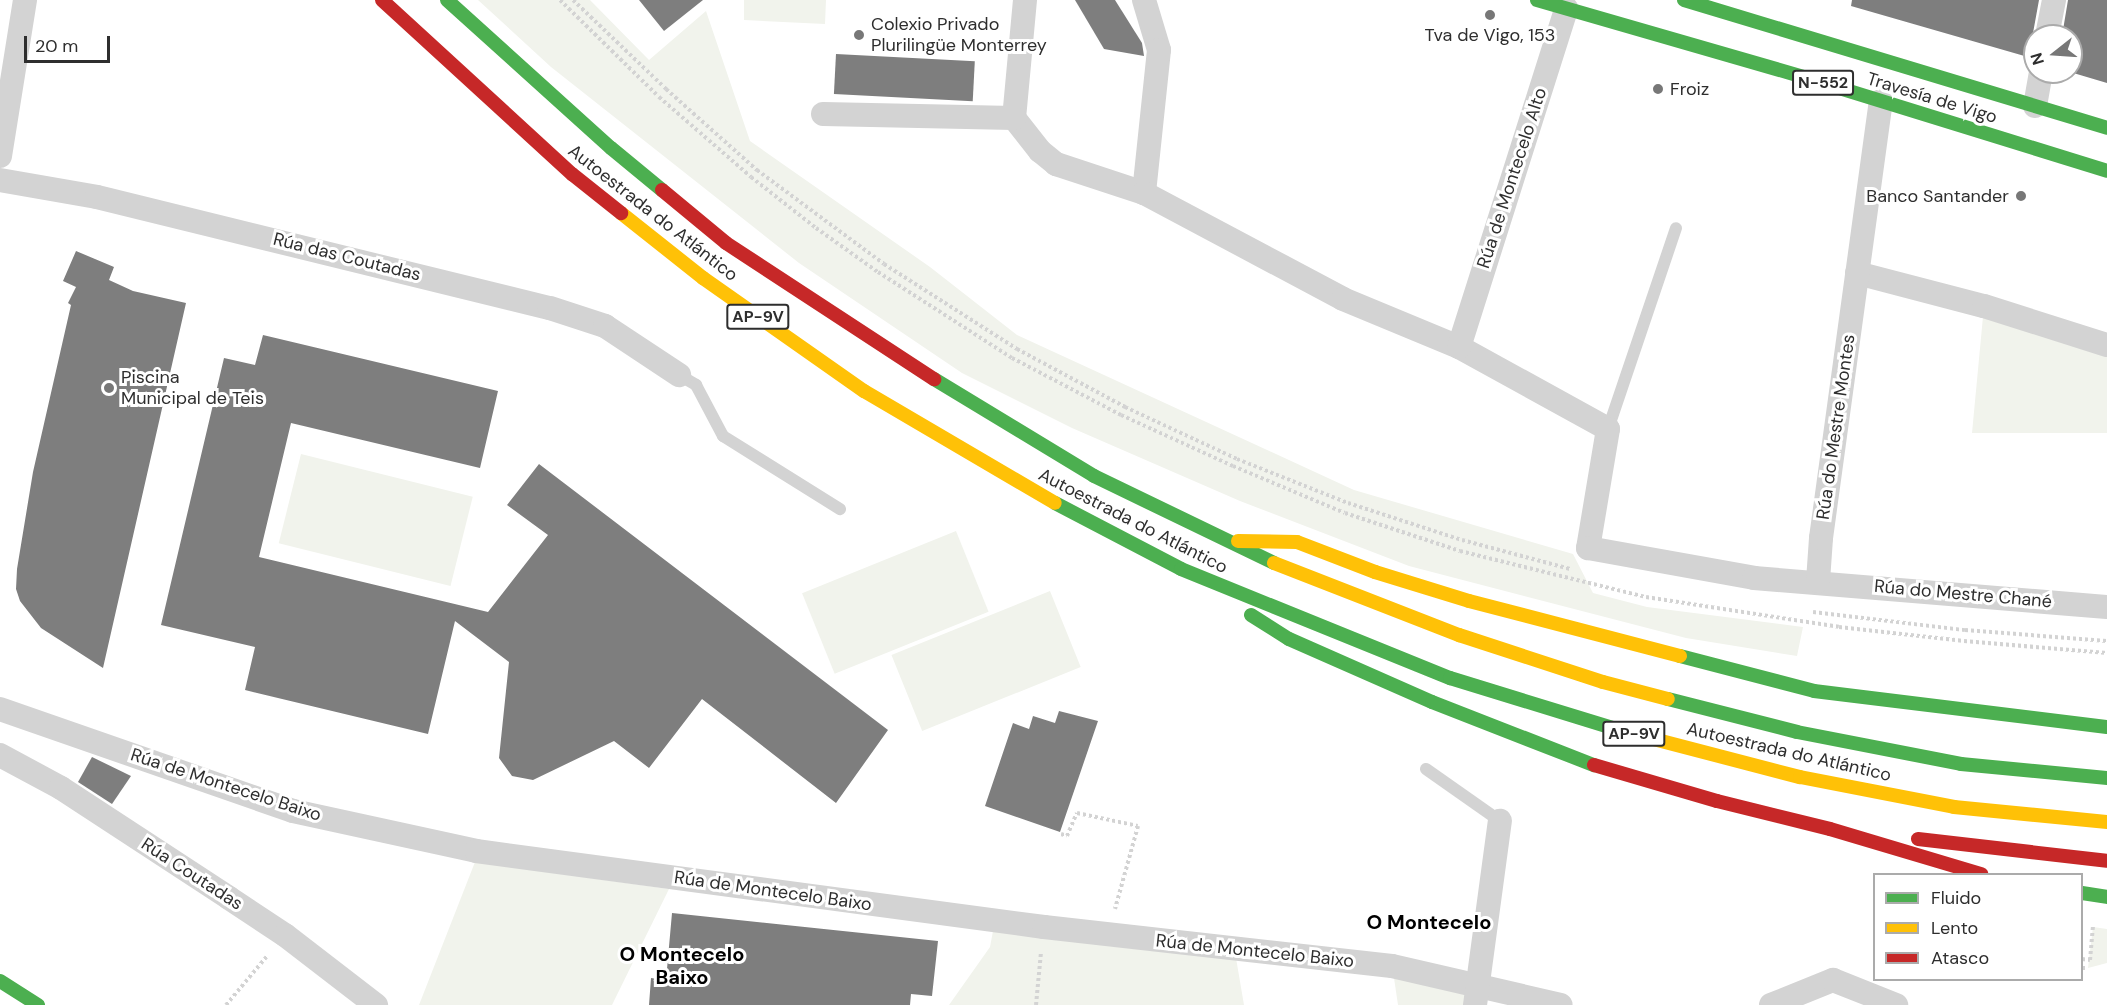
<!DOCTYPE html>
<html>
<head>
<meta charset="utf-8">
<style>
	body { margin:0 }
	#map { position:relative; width:2107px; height:1005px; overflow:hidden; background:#fff; font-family:"DM Sans",sans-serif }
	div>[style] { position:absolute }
	.green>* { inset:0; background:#f1f3ec; transform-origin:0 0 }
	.building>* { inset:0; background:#7e7e7e; transform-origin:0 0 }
	.path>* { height:4px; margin-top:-2px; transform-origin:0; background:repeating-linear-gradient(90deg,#d3d3d3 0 3px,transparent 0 6px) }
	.lane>* { height:12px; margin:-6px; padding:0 6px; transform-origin:6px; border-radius:6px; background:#d3d3d3 }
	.street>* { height:24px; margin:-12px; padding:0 12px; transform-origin:12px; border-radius:12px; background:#d3d3d3 }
	.fast>* { height:14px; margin:-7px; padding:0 7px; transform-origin:7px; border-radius:7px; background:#4caf50 }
	.slow>* { height:14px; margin:-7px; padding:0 7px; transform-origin:7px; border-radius:7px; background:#ffc107 }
	.jam>* { height:14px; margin:-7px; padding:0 7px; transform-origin:7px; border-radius:7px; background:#c62828 }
	.dots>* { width:16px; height:16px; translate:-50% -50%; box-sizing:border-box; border:3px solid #fff; border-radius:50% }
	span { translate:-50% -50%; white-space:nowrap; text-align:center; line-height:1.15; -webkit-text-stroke:6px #fff; paint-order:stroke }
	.shield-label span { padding:2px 4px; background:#fff; border:2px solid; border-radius:4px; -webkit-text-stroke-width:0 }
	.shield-label { font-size:16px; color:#2e2e2e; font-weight:700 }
	.poi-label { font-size:18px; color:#2e2e2e }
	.left { translate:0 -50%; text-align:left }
	.right { translate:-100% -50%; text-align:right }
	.street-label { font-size:18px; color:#2e2e2e }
	.neighbourhood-label { font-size:20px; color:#000; font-weight:700 }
	.legend { position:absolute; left:1873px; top:873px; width:210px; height:108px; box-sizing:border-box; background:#fff; border:2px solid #ababab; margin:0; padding:8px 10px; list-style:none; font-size:18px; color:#2e2e2e }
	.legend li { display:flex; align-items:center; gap:12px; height:30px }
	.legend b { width:30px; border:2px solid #ababab }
	.north { position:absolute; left:2023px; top:24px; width:60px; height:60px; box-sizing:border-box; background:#fff; border:2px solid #ababab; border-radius:50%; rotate:253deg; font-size:16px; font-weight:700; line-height:24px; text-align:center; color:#2e2e2e }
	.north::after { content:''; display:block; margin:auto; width:21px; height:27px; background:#777; clip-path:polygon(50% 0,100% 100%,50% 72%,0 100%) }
	.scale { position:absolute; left:24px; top:36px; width:86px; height:27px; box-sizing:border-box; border:3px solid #2e2e2e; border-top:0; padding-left:8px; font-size:18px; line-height:21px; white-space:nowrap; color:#2e2e2e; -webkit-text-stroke:4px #fff; paint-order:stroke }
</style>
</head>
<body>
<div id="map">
	<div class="green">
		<div style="clip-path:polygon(478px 0,590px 0,649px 60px,706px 11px,750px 141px,930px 267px,1017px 335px,1354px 490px,1573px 554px,1593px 593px,1647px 607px,1803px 627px,1797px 656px,1686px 638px,1409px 566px,1240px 501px,1072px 428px,962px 373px,799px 263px,551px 67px)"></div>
		<div style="clip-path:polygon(744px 0,826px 0,825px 24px,744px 20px)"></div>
		<div style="clip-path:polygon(1984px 306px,2107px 345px,2107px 433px,1972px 433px)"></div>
		<div style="left:301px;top:454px;width:177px;height:92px;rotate:14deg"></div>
		<div style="left:956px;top:531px;width:87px;height:166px;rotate:68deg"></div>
		<div style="left:1050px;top:591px;width:82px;height:171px;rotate:68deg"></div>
		<div style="clip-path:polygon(475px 862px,669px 889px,612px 1005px,419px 1005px)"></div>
		<div style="clip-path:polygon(2093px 927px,2107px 929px,2107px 963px,2088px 968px)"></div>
		<div style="clip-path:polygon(993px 931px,1236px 958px,1244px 1005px,949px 1005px,990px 947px)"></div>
		<div style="clip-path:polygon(1394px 978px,1467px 993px,1465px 1005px,1398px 1005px)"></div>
	</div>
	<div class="building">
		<div style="clip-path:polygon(639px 0,703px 0,664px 31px)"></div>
		<div style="clip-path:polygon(1075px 0,1115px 0,1142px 43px,1144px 56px,1104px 49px)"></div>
		<div style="clip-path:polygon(1852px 0,2039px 0,2033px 33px,2035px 59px,1851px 6px)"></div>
		<div style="clip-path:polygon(2068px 0,2107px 0,2107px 83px,2070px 72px,2071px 36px,2062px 36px)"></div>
		<div style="left:836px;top:54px;width:139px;height:40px;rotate:3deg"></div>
		<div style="clip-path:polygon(76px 251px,114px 267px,109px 280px,133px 291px,186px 303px,103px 668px,41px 628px,20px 601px,16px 589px,17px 569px,33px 472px,71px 305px,68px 303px,76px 287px,63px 281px)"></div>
		<div style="clip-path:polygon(263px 335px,498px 391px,480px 468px,291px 423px,259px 557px,488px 612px,548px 535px,507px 505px,539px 464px,888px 730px,836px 803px,702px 699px,649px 768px,614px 741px,533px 780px,512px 776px,499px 758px,509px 662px,455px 621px,428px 734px,245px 690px,255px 647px,161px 625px,224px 358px,255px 365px)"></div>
		<div style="clip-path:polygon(1059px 711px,1098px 721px,1060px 832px,985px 806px,1013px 723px,1029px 729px,1033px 716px,1055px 723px)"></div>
		<div style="clip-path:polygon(92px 757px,131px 776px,112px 804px,78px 782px)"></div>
		<div style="clip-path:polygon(672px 913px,938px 941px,932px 996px,911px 994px,910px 1005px,649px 1005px,651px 978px,666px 980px)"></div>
	</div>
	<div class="path">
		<div style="left:560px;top:0;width:139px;rotate:44.4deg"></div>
		<div style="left:659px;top:97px;width:122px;rotate:41deg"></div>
		<div style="left:751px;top:177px;width:83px;rotate:38.1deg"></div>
		<div style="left:816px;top:228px;width:76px;rotate:35.4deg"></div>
		<div style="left:878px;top:272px;width:159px;rotate:32.7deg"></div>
		<div style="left:1012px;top:358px;width:123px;rotate:27.6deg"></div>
		<div style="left:1121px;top:415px;width:123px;rotate:24.5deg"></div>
		<div style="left:1233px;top:466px;width:121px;rotate:22.8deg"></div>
		<div style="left:1345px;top:513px;width:121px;rotate:18.3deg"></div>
		<div style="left:1460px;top:551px;width:192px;rotate:13.9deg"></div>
		<div style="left:1646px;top:597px;width:195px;rotate:8.8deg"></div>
		<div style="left:1839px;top:627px;width:126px;rotate:6.4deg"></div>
		<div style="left:1964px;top:641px;width:144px;rotate:4.8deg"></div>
		<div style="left:573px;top:0;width:129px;rotate:43.7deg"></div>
		<div style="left:666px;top:89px;width:122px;rotate:41.7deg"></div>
		<div style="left:757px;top:170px;width:158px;rotate:36.5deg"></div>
		<div style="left:884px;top:264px;width:158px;rotate:32.6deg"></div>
		<div style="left:1017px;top:349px;width:123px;rotate:28.2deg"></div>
		<div style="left:1125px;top:407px;width:123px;rotate:24.9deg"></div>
		<div style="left:1237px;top:459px;width:119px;rotate:21.6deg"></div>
		<div style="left:1348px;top:503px;width:120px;rotate:18deg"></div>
		<div style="left:1462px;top:540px;width:112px;rotate:15deg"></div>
		<div style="left:1813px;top:612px;width:153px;rotate:6.8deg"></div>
		<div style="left:1965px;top:630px;width:142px;rotate:4.4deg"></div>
		<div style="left:1061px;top:834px;width:6px;rotate:18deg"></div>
		<div style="left:1067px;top:836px;width:25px;rotate:-67deg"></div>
		<div style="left:1077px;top:813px;width:62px;rotate:12deg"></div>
		<div style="left:1138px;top:826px;width:86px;rotate:105.5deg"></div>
		<div style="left:2082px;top:959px;width:8px;rotate:7deg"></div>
		<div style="left:2090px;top:960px;width:36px;rotate:-85deg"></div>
		<div style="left:2082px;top:968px;width:6px"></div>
		<div style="left:226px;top:1005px;width:65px;rotate:-50deg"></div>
		<div style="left:1036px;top:1005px;width:53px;rotate:-84.6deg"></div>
	</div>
	<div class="lane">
		<div style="left:679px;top:375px;width:20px;rotate:30deg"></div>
		<div style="left:696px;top:385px;width:58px;rotate:62.1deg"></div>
		<div style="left:723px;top:436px;width:138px;rotate:32deg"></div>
		<div style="left:1608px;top:429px;width:212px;rotate:-71.3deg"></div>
		<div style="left:1426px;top:769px;width:90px;rotate:35.1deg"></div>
	</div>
	<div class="street">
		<div style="left:1025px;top:0;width:119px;rotate:95.3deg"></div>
		<div style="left:1014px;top:118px;width:42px;rotate:51.8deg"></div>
		<div style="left:1040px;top:151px;width:21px;rotate:39deg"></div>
		<div style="left:1056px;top:164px;width:93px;rotate:18.2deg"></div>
		<div style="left:1144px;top:0;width:52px;rotate:73.3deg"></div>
		<div style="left:1159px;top:50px;width:144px;rotate:96deg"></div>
		<div style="left:1144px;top:193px;width:225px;rotate:28deg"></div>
		<div style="left:1343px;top:299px;width:126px;rotate:22.5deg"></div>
		<div style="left:1459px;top:347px;width:170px;rotate:28.8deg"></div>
		<div style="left:1608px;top:429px;width:121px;rotate:99.5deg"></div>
		<div style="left:1588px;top:548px;width:169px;rotate:10.2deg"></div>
		<div style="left:1754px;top:578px;width:354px;rotate:4.7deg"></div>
		<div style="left:2047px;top:36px;width:37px;rotate:-79deg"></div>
		<div style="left:2035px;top:106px;width:35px;rotate:-80deg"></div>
		<div style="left:823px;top:114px;width:191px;rotate:1.2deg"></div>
		<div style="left:0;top:156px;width:158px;rotate:-80.9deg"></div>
		<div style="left:0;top:180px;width:98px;rotate:9.9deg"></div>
		<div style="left:97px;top:197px;width:466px;rotate:13.8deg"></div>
		<div style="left:550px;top:308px;width:58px;rotate:18.1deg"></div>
		<div style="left:605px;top:326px;width:89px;rotate:33.5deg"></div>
		<div style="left:1857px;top:273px;width:131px;rotate:14.6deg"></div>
		<div style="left:1984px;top:306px;width:129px;rotate:17.6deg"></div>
		<div style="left:1459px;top:347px;width:355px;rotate:-72.4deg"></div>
		<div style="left:1818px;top:581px;width:43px;rotate:-86deg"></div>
		<div style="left:1821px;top:538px;width:441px;rotate:-82.2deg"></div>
		<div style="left:0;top:709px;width:310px;rotate:19.2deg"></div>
		<div style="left:293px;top:811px;width:187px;rotate:12.3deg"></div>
		<div style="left:476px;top:851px;width:573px;rotate:7.62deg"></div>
		<div style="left:1044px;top:927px;width:350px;rotate:6.4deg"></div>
		<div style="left:1392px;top:966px;width:173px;rotate:13deg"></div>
		<div style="left:0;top:755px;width:69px;rotate:28.4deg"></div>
		<div style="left:61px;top:788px;width:201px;rotate:33.2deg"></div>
		<div style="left:229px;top:898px;width:67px;rotate:33.5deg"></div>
		<div style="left:285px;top:935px;width:115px;rotate:37.6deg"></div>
		<div style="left:1475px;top:1005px;width:186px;rotate:-82.3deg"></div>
		<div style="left:1771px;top:1005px;width:67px;rotate:-22deg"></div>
		<div style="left:1833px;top:980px;width:68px;rotate:21.6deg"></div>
	</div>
	<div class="fast">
		<div style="left:447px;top:0;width:221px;rotate:42.1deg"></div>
		<div style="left:611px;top:148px;width:66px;rotate:39.5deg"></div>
		<div style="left:1537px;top:0;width:281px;rotate:16.1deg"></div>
		<div style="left:1807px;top:78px;width:314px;rotate:17.2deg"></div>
		<div style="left:1684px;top:0;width:442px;rotate:16.8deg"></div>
		<div style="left:934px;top:379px;width:187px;rotate:31.2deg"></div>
		<div style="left:1094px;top:476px;width:200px;rotate:25.8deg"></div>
		<div style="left:1055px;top:503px;width:142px;rotate:27.6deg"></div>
		<div style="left:1181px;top:569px;width:290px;rotate:22.1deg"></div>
		<div style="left:1450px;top:678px;width:177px;rotate:17.1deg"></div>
		<div style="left:1251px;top:615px;width:45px;rotate:32.3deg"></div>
		<div style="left:1289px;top:639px;width:156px;rotate:23.8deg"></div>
		<div style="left:1432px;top:702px;width:174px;rotate:21.3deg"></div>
		<div style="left:1680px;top:656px;width:138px;rotate:14.6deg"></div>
		<div style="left:1814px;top:691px;width:295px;rotate:7deg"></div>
		<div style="left:1668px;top:699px;width:133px;rotate:14.3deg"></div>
		<div style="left:1797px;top:732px;width:167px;rotate:11deg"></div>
		<div style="left:1961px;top:764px;width:147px;rotate:5.5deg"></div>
		<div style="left:2082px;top:893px;width:25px;rotate:9deg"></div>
		<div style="left:0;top:981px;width:45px;rotate:32.3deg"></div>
	</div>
	<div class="slow">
		<div style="left:621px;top:213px;width:105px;rotate:38.4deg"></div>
		<div style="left:703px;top:278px;width:197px;rotate:35.1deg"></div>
		<div style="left:864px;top:391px;width:221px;rotate:30.4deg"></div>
		<div style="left:1238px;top:541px;width:59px;rotate:1deg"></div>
		<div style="left:1297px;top:542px;width:84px;rotate:21deg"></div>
		<div style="left:1375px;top:572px;width:98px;rotate:17.1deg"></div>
		<div style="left:1469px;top:601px;width:218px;rotate:14.6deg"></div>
		<div style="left:1274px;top:563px;width:199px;rotate:21.3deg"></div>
		<div style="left:1459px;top:635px;width:151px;rotate:18.1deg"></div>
		<div style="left:1603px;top:682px;width:67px;rotate:14.7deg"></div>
		<div style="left:1619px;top:730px;width:187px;rotate:14.6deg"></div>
		<div style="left:1800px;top:777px;width:157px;rotate:11deg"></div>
		<div style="left:1954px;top:807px;width:154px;rotate:5.6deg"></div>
	</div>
	<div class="jam">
		<div style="left:382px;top:0;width:258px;rotate:42.5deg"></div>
		<div style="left:572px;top:174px;width:63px;rotate:38.5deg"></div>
		<div style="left:662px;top:190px;width:83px;rotate:39.6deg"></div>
		<div style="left:726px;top:243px;width:249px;rotate:33.2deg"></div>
		<div style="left:1594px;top:765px;width:128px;rotate:16.3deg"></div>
		<div style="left:1717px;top:801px;width:116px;rotate:13.9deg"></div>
		<div style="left:1830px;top:829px;width:158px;rotate:16.6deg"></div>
		<div style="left:1918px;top:839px;width:190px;rotate:6.6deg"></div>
	</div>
	<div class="dots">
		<div style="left:1490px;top:15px;background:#777"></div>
		<div style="left:859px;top:35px;background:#777"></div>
		<div style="left:1658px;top:89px;background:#777"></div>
		<div style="left:2021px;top:196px;background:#777"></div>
		<div style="left:109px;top:388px;background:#777"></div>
	</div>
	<div class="shield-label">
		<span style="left:1823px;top:83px">N-552</span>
		<span style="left:758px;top:317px">AP-9V</span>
		<span style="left:1634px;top:734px">AP-9V</span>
	</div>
	<div class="poi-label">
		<span class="left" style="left:871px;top:35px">Colexio Privado<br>Plurilingüe Monterrey</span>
		<span style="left:1490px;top:35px">Tva de Vigo, 153</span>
		<span class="left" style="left:1670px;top:89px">Froiz</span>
		<span class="right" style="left:2009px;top:196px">Banco Santander</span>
		<span class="left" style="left:121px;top:388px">Piscina<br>Municipal de Teis</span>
	</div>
	<div class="street-label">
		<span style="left:1932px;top:98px;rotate:17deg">Travesía de Vigo</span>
		<span style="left:1512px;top:178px;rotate:-72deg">Rúa de Montecelo Alto</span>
		<span style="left:653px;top:213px;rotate:38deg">Autoestrada do Atlántico</span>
		<span style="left:347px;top:257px;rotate:14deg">Rúa das Coutadas</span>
		<span style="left:1836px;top:427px;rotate:-82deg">Rúa do Mestre Montes</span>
		<span style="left:1133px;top:521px;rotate:27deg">Autoestrada do Atlántico</span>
		<span style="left:1963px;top:594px;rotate:5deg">Rúa do Mestre Chané</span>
		<span style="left:1789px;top:752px;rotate:13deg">Autoestrada do Atlántico</span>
		<span style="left:226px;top:785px;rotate:18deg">Rúa de Montecelo Baixo</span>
		<span style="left:192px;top:874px;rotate:33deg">Rúa Coutadas</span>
		<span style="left:773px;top:891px;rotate:8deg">Rúa de Montecelo Baixo</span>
		<span style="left:1255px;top:951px;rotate:6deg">Rúa de Montecelo Baixo</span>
	</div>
	<div class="neighbourhood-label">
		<span style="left:1429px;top:922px">O Montecelo</span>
		<span style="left:682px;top:966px">O Montecelo<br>Baixo</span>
	</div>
	<ul class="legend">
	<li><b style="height:8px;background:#4caf50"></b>Fluido</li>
	<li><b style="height:8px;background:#ffc107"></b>Lento</li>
	<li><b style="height:8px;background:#c62828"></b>Atasco</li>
	</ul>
	<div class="north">N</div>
	<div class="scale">20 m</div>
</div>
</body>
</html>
